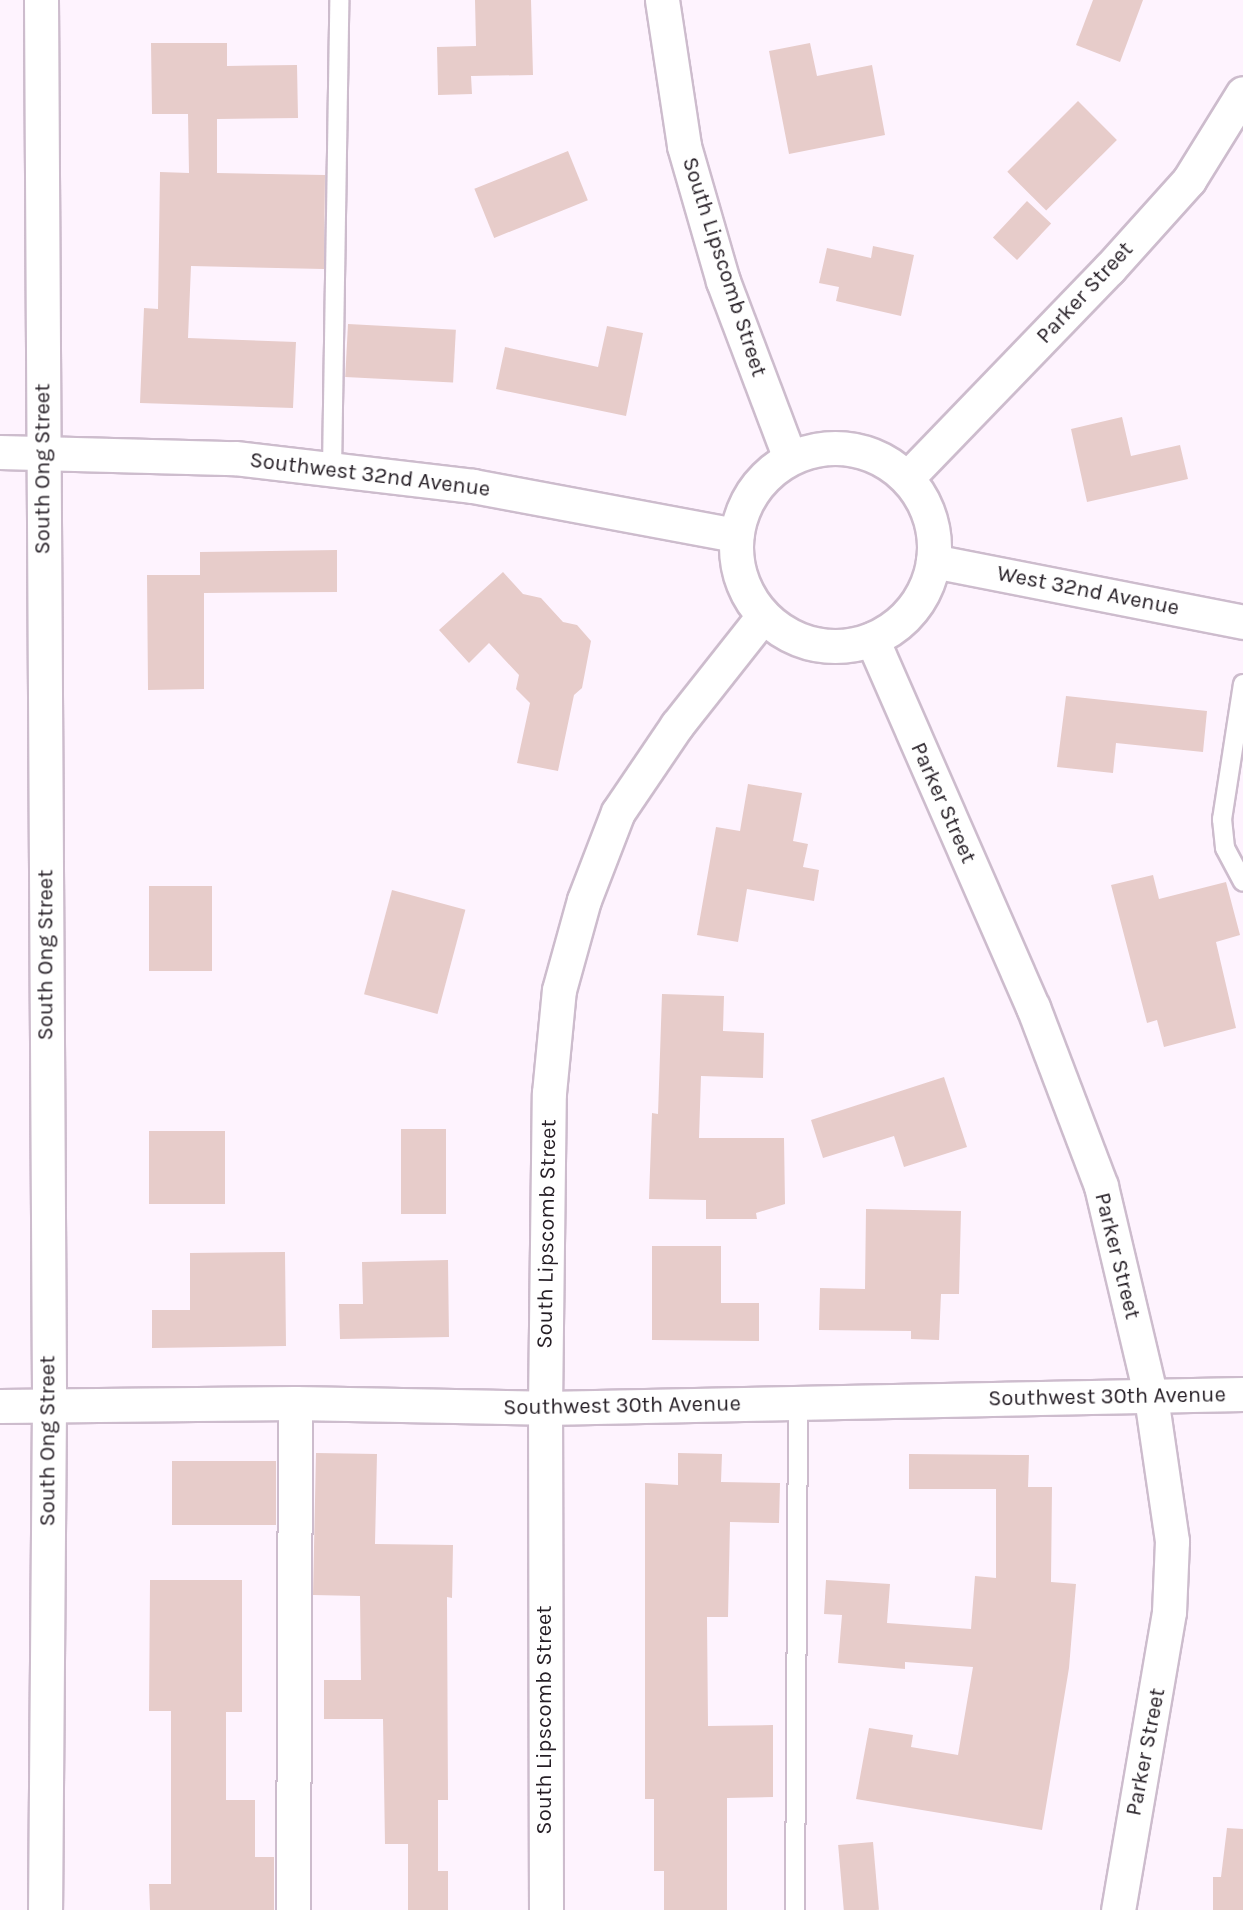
<!DOCTYPE html>
<html>
<head>
<meta charset="utf-8">
<style>
	body { margin:0 }
	#map { position:relative; width:1243px; height:1910px; overflow:hidden; background:#fef3fe; font-family:Karla,sans-serif }
	div>[style] { position:absolute }
	.building>* { inset:0; background:#e7ccca; transform-origin:0 0 }
	.roads { filter:drop-shadow(2px 0 #cdbccd) drop-shadow(-2px 0 #cdbccd) drop-shadow(0 2px #cdbccd) drop-shadow(0 -2px #cdbccd) }
	.lane>* { height:18px; margin:-9px; padding:0 9px; transform-origin:9px; border-radius:9px; background:#fff }
	.street>* { height:33px; margin:-16.5px; padding:0 16.5px; transform-origin:16.5px; border-radius:16.5px; background:#fff }
	.secondary>* { height:33px; margin:-16.5px; padding:0 16.5px; transform-origin:16.5px; border-radius:16.5px; background:#fff }
	.secondary>.ring { margin:-16.5px; padding:0; box-sizing:content-box; background:none; border:33px solid #fff; border-radius:50% }
	span { translate:-50% -50%; white-space:nowrap; text-align:center; line-height:1.15; -webkit-text-stroke:4.5px #fff; paint-order:stroke }
	.street-label { font-size:22px; color:#251e25 }
</style>
</head>
<body>
<div id="map">
	<div class="building">
		<div style="clip-path:polygon(475px 0,531px 0,533px 75px,471px 76px,472px 94px,438px 95px,437px 47px,476px 46px)"></div>
		<div style="clip-path:polygon(1093px 0,1143px 0,1120px 62px,1076px 45px)"></div>
		<div style="clip-path:polygon(151px 43px,227px 43px,227px 66px,297px 65px,298px 118px,217px 119px,217px 173px,325px 175px,324px 269px,191px 266px,188px 338px,296px 342px,293px 408px,140px 403px,144px 308px,158px 309px,160px 172px,189px 173px,188px 114px,152px 114px)"></div>
		<div style="clip-path:polygon(810px 43px,817px 76px,872px 65px,885px 135px,789px 154px,769px 51px)"></div>
		<div style="left:1078px;top:101px;width:55px;height:100px;rotate:45deg"></div>
		<div style="left:568px;top:151px;width:53px;height:101px;rotate:68deg"></div>
		<div style="left:1027px;top:201px;width:33px;height:50px;rotate:43deg"></div>
		<div style="clip-path:polygon(873px 246px,914px 255px,901px 316px,836px 301px,839px 287px,819px 283px,827px 248px,871px 258px)"></div>
		<div style="left:348px;top:324px;width:108px;height:53px;rotate:3deg"></div>
		<div style="clip-path:polygon(607px 326px,643px 333px,626px 416px,496px 389px,505px 347px,598px 367px)"></div>
		<div style="clip-path:polygon(1122px 417px,1131px 456px,1180px 445px,1188px 479px,1087px 502px,1071px 429px)"></div>
		<div style="clip-path:polygon(337px 550px,337px 592px,204px 593px,204px 689px,148px 690px,147px 575px,200px 575px,200px 552px)"></div>
		<div style="clip-path:polygon(503px 572px,523px 594px,541px 598px,563px 622px,577px 625px,591px 641px,582px 688px,574px 695px,558px 771px,517px 763px,530px 703px,516px 689px,519px 675px,489px 643px,469px 663px,439px 630px)"></div>
		<div style="clip-path:polygon(1066px 696px,1207px 711px,1203px 752px,1116px 743px,1113px 773px,1057px 767px)"></div>
		<div style="clip-path:polygon(748px 784px,802px 793px,793px 841px,808px 844px,803px 867px,819px 870px,814px 901px,747px 889px,738px 942px,697px 935px,716px 827px,740px 831px)"></div>
		<div style="clip-path:polygon(1153px 875px,1159px 899px,1226px 882px,1240px 935px,1216px 942px,1236px 1028px,1164px 1047px,1157px 1020px,1147px 1023px,1111px 885px)"></div>
		<div style="left:149px;top:886px;width:63px;height:85px"></div>
		<div style="left:392px;top:890px;width:76px;height:108px;rotate:15deg"></div>
		<div style="clip-path:polygon(662px 994px,724px 996px,723px 1031px,764px 1033px,763px 1078px,701px 1076px,699px 1138px,784px 1138px,785px 1204px,756px 1213px,757px 1219px,706px 1219px,706px 1200px,649px 1199px,652px 1113px,658px 1114px)"></div>
		<div style="clip-path:polygon(944px 1077px,967px 1147px,904px 1167px,894px 1136px,823px 1158px,811px 1120px)"></div>
		<div style="left:401px;top:1129px;width:45px;height:85px"></div>
		<div style="left:149px;top:1131px;width:76px;height:73px"></div>
		<div style="clip-path:polygon(866px 1209px,961px 1211px,959px 1294px,941px 1294px,939px 1340px,911px 1339px,911px 1331px,819px 1330px,820px 1288px,865px 1289px)"></div>
		<div style="clip-path:polygon(652px 1246px,721px 1246px,721px 1303px,759px 1303px,759px 1341px,652px 1340px)"></div>
		<div style="clip-path:polygon(285px 1252px,286px 1346px,152px 1348px,152px 1310px,190px 1310px,190px 1253px)"></div>
		<div style="clip-path:polygon(448px 1260px,449px 1337px,340px 1339px,339px 1304px,363px 1304px,362px 1262px)"></div>
		<div style="clip-path:polygon(316px 1453px,377px 1454px,375px 1544px,453px 1545px,452px 1598px,447px 1597px,448px 1800px,438px 1800px,438px 1871px,448px 1871px,448px 1910px,408px 1910px,408px 1844px,385px 1844px,383px 1719px,324px 1719px,324px 1680px,361px 1680px,360px 1596px,313px 1595px)"></div>
		<div style="clip-path:polygon(678px 1453px,722px 1454px,721px 1482px,780px 1483px,779px 1523px,730px 1522px,728px 1617px,707px 1617px,708px 1726px,773px 1725px,773px 1797px,727px 1798px,727px 1910px,664px 1910px,664px 1871px,654px 1871px,654px 1799px,645px 1799px,645px 1483px,678px 1485px)"></div>
		<div style="clip-path:polygon(909px 1454px,1029px 1455px,1028px 1487px,1052px 1487px,1051px 1582px,1076px 1584px,1069px 1668px,1042px 1830px,856px 1799px,869px 1728px,913px 1735px,911px 1747px,958px 1755px,973px 1667px,905px 1662px,905px 1669px,838px 1663px,842px 1615px,824px 1614px,826px 1580px,890px 1584px,887px 1623px,971px 1629px,975px 1576px,996px 1578px,996px 1489px,909px 1489px)"></div>
		<div style="left:276px;top:1461px;width:64px;height:104px;rotate:90deg"></div>
		<div style="clip-path:polygon(150px 1580px,242px 1580px,242px 1712px,226px 1712px,226px 1800px,255px 1800px,255px 1857px,274px 1857px,274px 1910px,150px 1910px,149px 1884px,171px 1884px,171px 1711px,149px 1711px)"></div>
		<div style="clip-path:polygon(1227px 1828px,1243px 1829px,1243px 1910px,1213px 1910px,1213px 1877px,1221px 1877px)"></div>
		<div style="left:873px;top:1842px;width:68px;height:35px;rotate:85deg"></div>
	</div>
	<div class="roads">
		<div class="lane">
			<div style="left:332px;top:470px;width:470px;rotate:-89.1deg"></div>
			<div style="left:1243px;top:684px;width:137px;rotate:98.8deg"></div>
			<div style="left:1222px;top:819px;width:29px;rotate:84deg"></div>
			<div style="left:1225px;top:848px;width:38px;rotate:62deg"></div>
			<div style="left:795px;top:1910px;width:507px;rotate:-89.66deg"></div>
		</div>
		<div class="street">
			<div style="left:41px;top:0;width:1406px;rotate:89.67deg"></div>
			<div style="left:49px;top:1406px;width:504px;rotate:90.45deg"></div>
			<div style="left:907px;top:478px;width:291px;rotate:-46deg"></div>
			<div style="left:1109px;top:269px;width:120px;rotate:-48deg"></div>
			<div style="left:1189px;top:180px;width:102px;rotate:-58.2deg"></div>
			<div style="left:872px;top:639px;width:402px;rotate:66.4deg"></div>
			<div style="left:1033px;top:1007px;width:191px;rotate:69.2deg"></div>
			<div style="left:1101px;top:1186px;width:217px;rotate:76.7deg"></div>
			<div style="left:1151px;top:1397px;width:146px;rotate:81.7deg"></div>
			<div style="left:1172px;top:1541px;width:71px;rotate:92.4deg"></div>
			<div style="left:1169px;top:1612px;width:302px;rotate:99.7deg"></div>
			<div style="left:0;top:1406px;width:295px;rotate:-0.6deg"></div>
			<div style="left:295px;top:1403px;width:250px;rotate:1.1deg"></div>
			<div style="left:545px;top:1408px;width:698px;rotate:-1.15deg"></div>
			<div style="left:293px;top:1910px;width:507px;rotate:-89.77deg"></div>
		</div>
		<div class="secondary">
			<div style="left:662px;top:0;width:148px;rotate:81.4deg"></div>
			<div style="left:684px;top:146px;width:141px;rotate:73.9deg"></div>
			<div style="left:723px;top:281px;width:189px;rotate:69.3deg"></div>
			<div class="ring" style="left:736px;top:448px;width:165px;height:165px"></div>
			<div style="left:0;top:452px;width:235px;rotate:1.5deg"></div>
			<div style="left:235px;top:458px;width:240px;rotate:6.7deg"></div>
			<div style="left:473px;top:486px;width:268px;rotate:10.6deg"></div>
			<div style="left:933px;top:561px;width:316px;rotate:11.1deg"></div>
			<div style="left:546px;top:1910px;width:502px;rotate:-90.11deg"></div>
			<div style="left:545px;top:1408px;width:315px;rotate:-89.3deg"></div>
			<div style="left:549px;top:1093px;width:103px;rotate:-84.5deg"></div>
			<div style="left:559px;top:990px;width:93px;rotate:-74.5deg"></div>
			<div style="left:584px;top:900px;width:94px;rotate:-68.9deg"></div>
			<div style="left:618px;top:812px;width:105px;rotate:-55.9deg"></div>
			<div style="left:677px;top:725px;width:139px;rotate:-51.7deg"></div>
		</div>
	</div>
	<div class="street-label">
		<span style="left:724px;top:267px;rotate:72deg">South Lipscomb Street</span>
		<span style="left:1085px;top:293px;rotate:-47deg">Parker Street</span>
		<span style="left:43px;top:469px;rotate:-90deg">South Ong Street</span>
		<span style="left:370px;top:475px;rotate:7deg">Southwest 32nd Avenue</span>
		<span style="left:1088px;top:591px;rotate:11deg">West 32nd Avenue</span>
		<span style="left:943px;top:803px;rotate:66deg">Parker Street</span>
		<span style="left:46px;top:955px;rotate:-90deg">South Ong Street</span>
		<span style="left:547px;top:1234px;rotate:-89deg">South Lipscomb Street</span>
		<span style="left:1117px;top:1256px;rotate:76deg">Parker Street</span>
		<span style="left:1107px;top:1397px;rotate:-1deg">Southwest 30th Avenue</span>
		<span style="left:622px;top:1406px;rotate:-1deg">Southwest 30th Avenue</span>
		<span style="left:48px;top:1441px;rotate:-90deg">South Ong Street</span>
		<span style="left:545px;top:1720px;rotate:-90deg">South Lipscomb Street</span>
		<span style="left:1146px;top:1752px;rotate:-79deg">Parker Street</span>
	</div>
</div>
</body>
</html>
